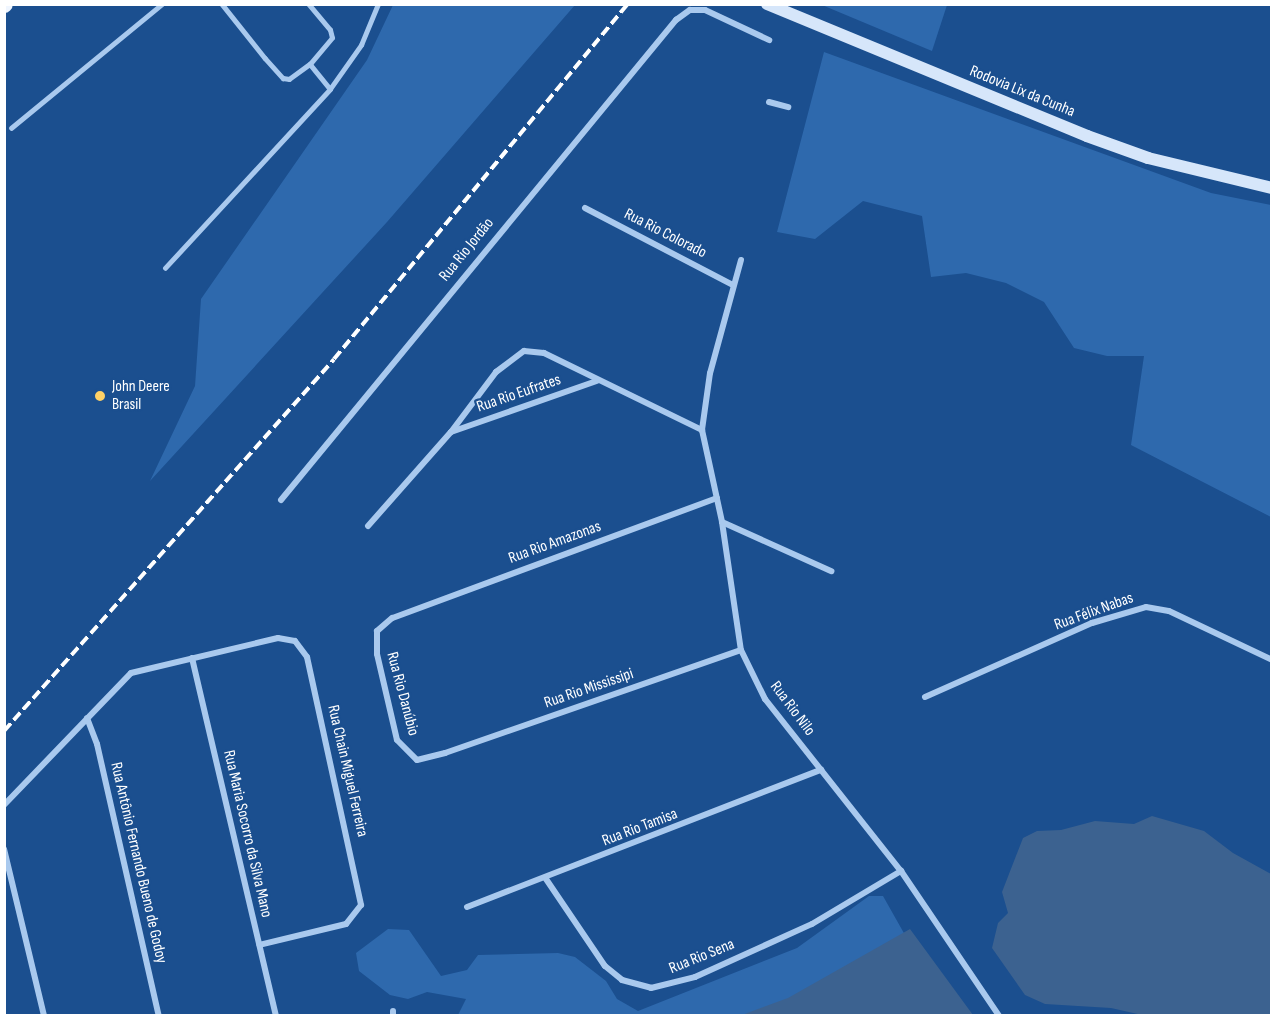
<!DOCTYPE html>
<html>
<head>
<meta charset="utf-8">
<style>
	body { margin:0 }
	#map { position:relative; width:1276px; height:1020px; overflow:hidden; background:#1b4f8f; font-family:"Sofia Sans Condensed",sans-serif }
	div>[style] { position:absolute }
	.green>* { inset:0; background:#2e69ad }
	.water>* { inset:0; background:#3c6290 }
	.lane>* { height:4.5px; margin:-2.25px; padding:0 2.25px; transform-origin:2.25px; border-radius:2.25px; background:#a9c9ee }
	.street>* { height:6px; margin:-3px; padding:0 3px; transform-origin:3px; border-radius:3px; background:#a9c9ee }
	.secondary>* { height:12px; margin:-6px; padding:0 6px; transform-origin:6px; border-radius:6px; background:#d6e6fa }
	.primary>* { height:15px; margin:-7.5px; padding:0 7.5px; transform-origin:7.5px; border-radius:7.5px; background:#f0f6ff }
	.rail>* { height:4px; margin-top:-2px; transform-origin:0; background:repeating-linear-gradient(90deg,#fff 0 10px,transparent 0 14.5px) }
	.dots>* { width:16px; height:16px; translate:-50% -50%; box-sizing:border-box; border:3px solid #1b4f8f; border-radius:50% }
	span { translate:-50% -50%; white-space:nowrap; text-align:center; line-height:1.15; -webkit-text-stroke:4.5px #1b4f8f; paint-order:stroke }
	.street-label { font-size:16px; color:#fff }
	.poi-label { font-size:16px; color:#fff }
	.left { translate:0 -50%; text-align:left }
	.frame { position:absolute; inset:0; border:6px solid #fff; pointer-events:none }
</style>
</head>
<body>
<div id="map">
	<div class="green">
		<div style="clip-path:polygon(393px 5px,575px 5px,387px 222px,150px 481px,195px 386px,201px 299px,367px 60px)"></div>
		<div style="clip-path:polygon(822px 5px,947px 5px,932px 51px)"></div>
		<div style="clip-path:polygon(824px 52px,1211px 193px,1271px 205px,1271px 517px,1131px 445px,1144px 356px,1107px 356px,1074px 348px,1044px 302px,1006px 283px,966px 273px,931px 277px,922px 216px,863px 201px,815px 239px,777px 232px)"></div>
		<div style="clip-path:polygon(869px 896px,883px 896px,905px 935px,785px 1016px,458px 1015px,466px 999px,427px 992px,408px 999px,390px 995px,359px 971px,356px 953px,388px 929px,409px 930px,441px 976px,467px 970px,478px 955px,558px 953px,575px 957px,606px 981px,617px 999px,638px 1011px,797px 948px)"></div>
	</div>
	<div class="water">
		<div style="clip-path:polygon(1152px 816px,1204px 831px,1233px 853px,1271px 874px,1270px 1015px,1142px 1015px,1111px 1008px,1045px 1004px,1025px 995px,992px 948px,998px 923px,1008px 913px,1002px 892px,1023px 838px,1037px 831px,1061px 830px,1095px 821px,1134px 824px)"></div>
		<div style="clip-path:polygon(910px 929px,973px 1015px,742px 1015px,788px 998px)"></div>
	</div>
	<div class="lane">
		<div style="left:222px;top:4px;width:69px;rotate:51.5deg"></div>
		<div style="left:265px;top:58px;width:27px;rotate:48deg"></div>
		<div style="left:283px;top:78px;width:6px;rotate:9deg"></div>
		<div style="left:289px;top:79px;width:26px;rotate:-36deg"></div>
		<div style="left:310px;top:64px;width:34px;rotate:-50deg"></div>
		<div style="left:332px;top:38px;width:8px;rotate:-104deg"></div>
		<div style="left:330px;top:30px;width:34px;rotate:-130deg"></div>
		<div style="left:310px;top:64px;width:32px;rotate:51deg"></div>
		<div style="left:11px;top:128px;width:195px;rotate:-39.4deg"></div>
		<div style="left:165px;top:268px;width:243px;rotate:-47.3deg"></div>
		<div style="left:330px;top:89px;width:54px;rotate:-54.8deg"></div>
		<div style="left:361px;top:45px;width:44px;rotate:-67.5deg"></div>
	</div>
	<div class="street">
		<div style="left:769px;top:102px;width:20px;rotate:15deg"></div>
		<div style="left:585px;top:208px;width:167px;rotate:27.5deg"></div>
		<div style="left:741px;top:260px;width:117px;rotate:105.3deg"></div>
		<div style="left:710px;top:373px;width:58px;rotate:98deg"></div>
		<div style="left:702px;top:430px;width:94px;rotate:77.7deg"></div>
		<div style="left:722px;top:522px;width:129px;rotate:81.6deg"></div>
		<div style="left:741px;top:650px;width:55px;rotate:63.9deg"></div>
		<div style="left:765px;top:699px;width:219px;rotate:51.7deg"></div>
		<div style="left:901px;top:871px;width:175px;rotate:55.9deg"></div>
		<div style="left:451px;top:432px;width:155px;rotate:-19.3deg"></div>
		<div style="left:717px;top:498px;width:346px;rotate:159.7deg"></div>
		<div style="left:392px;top:618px;width:20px;rotate:139deg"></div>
		<div style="left:377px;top:631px;width:23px;rotate:90deg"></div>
		<div style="left:377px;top:654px;width:88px;rotate:76.9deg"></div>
		<div style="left:397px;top:740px;width:28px;rotate:45deg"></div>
		<div style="left:417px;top:760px;width:29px;rotate:-14deg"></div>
		<div style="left:445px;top:753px;width:313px;rotate:-19.2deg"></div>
		<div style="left:281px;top:500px;width:622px;rotate:-50.55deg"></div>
		<div style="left:676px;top:20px;width:17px;rotate:-36deg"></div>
		<div style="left:690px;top:10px;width:15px"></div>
		<div style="left:705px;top:10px;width:71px;rotate:25.1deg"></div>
		<div style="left:722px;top:522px;width:120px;rotate:24.2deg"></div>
		<div style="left:368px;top:526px;width:125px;rotate:-48.6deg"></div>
		<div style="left:451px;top:432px;width:75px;rotate:-53.1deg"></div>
		<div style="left:496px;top:372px;width:35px;rotate:-37deg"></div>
		<div style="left:524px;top:351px;width:20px;rotate:6deg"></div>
		<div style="left:544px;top:353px;width:176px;rotate:26deg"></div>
		<div style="left:192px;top:658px;width:368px;rotate:76.8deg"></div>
		<div style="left:925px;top:697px;width:183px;rotate:-23.9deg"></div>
		<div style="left:1092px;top:623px;width:56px;rotate:-16.5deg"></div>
		<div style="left:1146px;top:607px;width:23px;rotate:10deg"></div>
		<div style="left:1169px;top:611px;width:114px;rotate:25.4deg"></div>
		<div style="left:87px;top:718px;width:28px;rotate:69deg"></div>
		<div style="left:97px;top:744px;width:279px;rotate:77.2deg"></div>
		<div style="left:4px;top:805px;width:183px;rotate:-46.1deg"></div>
		<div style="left:131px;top:673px;width:151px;rotate:-13.4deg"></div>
		<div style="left:278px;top:638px;width:17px;rotate:10deg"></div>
		<div style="left:295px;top:641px;width:20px;rotate:53deg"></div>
		<div style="left:307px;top:657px;width:254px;rotate:77.7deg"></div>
		<div style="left:361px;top:905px;width:24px;rotate:128deg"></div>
		<div style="left:346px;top:924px;width:89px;rotate:166.4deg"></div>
		<div style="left:4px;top:849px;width:172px;rotate:76.5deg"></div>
		<div style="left:546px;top:879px;width:105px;rotate:55.9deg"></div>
		<div style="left:605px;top:966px;width:22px;rotate:39deg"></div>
		<div style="left:622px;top:980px;width:30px;rotate:15deg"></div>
		<div style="left:651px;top:988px;width:45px;rotate:-14deg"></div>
		<div style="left:695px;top:977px;width:128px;rotate:-24.4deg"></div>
		<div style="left:812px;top:924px;width:104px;rotate:-30.8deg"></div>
		<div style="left:467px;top:907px;width:380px;rotate:-21.2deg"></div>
		<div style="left:393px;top:1011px;width:5px;rotate:90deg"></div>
	</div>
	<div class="secondary">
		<div style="left:767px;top:4px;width:346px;rotate:22.4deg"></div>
		<div style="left:1087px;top:136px;width:65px;rotate:19.8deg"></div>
		<div style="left:1148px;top:158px;width:128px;rotate:13.6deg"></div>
	</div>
	<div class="primary">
		<div style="left:4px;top:5px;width:1px;rotate:-45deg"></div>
	</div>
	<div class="rail">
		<div style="left:4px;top:731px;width:497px;rotate:-48.4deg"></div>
		<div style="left:334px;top:359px;width:461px;rotate:-50.4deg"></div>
	</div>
	<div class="dots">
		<div style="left:100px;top:396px;background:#ffd166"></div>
	</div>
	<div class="street-label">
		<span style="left:1022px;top:92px;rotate:22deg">Rodovia Lix da Cunha</span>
		<span style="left:665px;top:234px;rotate:27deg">Rua Rio Colorado</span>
		<span style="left:467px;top:250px;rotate:-51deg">Rua Rio Jordão</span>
		<span style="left:519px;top:394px;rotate:-19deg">Rua Rio Eufrates</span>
		<span style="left:555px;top:543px;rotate:-20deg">Rua Rio Amazonas</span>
		<span style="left:1094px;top:612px;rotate:-20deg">Rua Félix Nabas</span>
		<span style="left:589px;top:689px;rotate:-19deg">Rua Rio Mississipi</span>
		<span style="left:402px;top:694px;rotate:75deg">Rua Rio Danúbio</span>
		<span style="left:792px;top:709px;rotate:53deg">Rua Rio Nilo</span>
		<span style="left:347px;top:771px;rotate:77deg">Rua Chain Miguel Ferreira</span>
		<span style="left:640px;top:828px;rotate:-21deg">Rua Rio Tamisa</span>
		<span style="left:247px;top:834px;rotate:77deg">Rua Maria Socorro da Silva Mano</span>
		<span style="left:138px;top:863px;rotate:77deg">Rua Antônio Fernando Bueno de Godoy</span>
		<span style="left:702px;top:957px;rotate:-22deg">Rua Rio Sena</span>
	</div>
	<div class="poi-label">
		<span class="left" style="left:112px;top:396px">John Deere<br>Brasil</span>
	</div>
	<div class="frame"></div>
</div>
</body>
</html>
